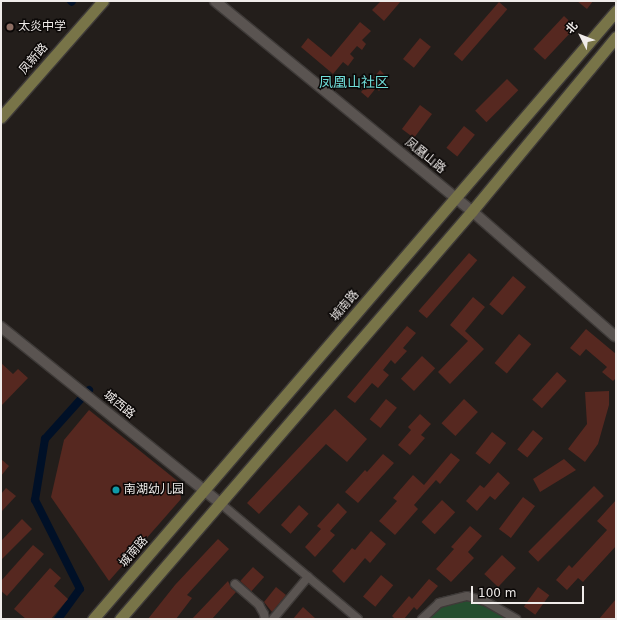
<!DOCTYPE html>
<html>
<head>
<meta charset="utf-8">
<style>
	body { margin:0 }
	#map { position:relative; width:617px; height:620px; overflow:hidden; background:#231e1b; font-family:"DejaVu Sans","Noto Sans SC",sans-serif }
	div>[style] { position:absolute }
	.forest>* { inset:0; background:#254e2f }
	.canal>* { height:8px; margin:-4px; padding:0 4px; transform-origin:4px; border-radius:4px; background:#001027 }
	.building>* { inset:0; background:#562820; transform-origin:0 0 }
	.roads { filter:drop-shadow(1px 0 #3e3a38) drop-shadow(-1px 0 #3e3a38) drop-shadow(0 1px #3e3a38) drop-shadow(0 -1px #3e3a38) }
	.minor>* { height:8px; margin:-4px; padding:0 4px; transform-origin:4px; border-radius:4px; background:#5a5451 }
	.tertiary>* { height:10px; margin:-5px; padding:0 5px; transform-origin:5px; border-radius:5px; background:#5a5451 }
	.secondary>* { height:11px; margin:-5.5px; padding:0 5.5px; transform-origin:5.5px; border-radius:5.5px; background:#787448 }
	.dots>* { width:11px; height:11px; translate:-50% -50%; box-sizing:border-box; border:2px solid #0b0807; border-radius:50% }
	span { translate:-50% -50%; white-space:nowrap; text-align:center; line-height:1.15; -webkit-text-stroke:3px #0b0807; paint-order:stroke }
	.poi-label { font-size:12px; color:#f0ecea }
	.left { translate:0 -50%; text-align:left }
	.street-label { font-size:12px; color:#f0ecea }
	.quarter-label { font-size:14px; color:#70ddd9 }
	.frame { position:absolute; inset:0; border:2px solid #f0ecea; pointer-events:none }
	.north { position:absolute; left:561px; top:16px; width:40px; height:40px; -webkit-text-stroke:3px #0b0807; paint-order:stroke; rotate:312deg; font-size:11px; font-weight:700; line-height:16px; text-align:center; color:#f0ecea }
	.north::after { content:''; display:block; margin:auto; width:14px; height:18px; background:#f0ecea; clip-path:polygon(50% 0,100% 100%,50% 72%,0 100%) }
	.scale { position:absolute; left:471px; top:586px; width:113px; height:18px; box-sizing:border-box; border:2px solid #f0ecea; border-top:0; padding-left:5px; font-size:12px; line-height:14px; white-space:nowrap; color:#f0ecea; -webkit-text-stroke:3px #0b0807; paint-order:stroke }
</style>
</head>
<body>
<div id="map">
	<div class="forest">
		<div style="clip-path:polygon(460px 598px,495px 610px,509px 619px,422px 619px,442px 601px)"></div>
	</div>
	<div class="canal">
		<div style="left:71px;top:1px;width:1px;rotate:45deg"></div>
		<div style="left:58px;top:619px;width:37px;rotate:-54deg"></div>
		<div style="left:80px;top:589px;width:100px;rotate:-116.8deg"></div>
		<div style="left:35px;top:500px;width:62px;rotate:-80.7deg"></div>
		<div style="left:45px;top:439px;width:66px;rotate:-48.1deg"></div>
	</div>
	<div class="building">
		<div style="clip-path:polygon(381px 1px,401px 1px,384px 21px,372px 10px)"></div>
		<div style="clip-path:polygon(577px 1px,593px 1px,587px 9px)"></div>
		<div style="left:499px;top:2px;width:11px;height:69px;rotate:41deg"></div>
		<div style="left:564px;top:16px;width:16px;height:45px;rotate:43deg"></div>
		<div style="clip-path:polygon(360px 22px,371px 31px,362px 40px,366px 44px,362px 50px,357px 46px,350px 54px,354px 58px,348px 66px,343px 62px,333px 74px,301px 47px,308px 38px,331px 57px)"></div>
		<div style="left:420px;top:38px;width:14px;height:27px;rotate:39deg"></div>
		<div style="clip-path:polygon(380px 70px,386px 76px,381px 81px,385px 84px,379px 91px,376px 88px,368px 98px,361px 92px)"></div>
		<div style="left:507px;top:79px;width:16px;height:45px;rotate:45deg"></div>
		<div style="left:420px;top:105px;width:15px;height:30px;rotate:37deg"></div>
		<div style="left:464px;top:126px;width:14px;height:28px;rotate:39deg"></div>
		<div style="left:469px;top:253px;width:11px;height:77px;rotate:41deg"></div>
		<div style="left:513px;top:276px;width:17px;height:37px;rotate:40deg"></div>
		<div style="clip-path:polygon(473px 297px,485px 307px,465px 331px,484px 349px,450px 384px,438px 372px,468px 341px,450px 325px)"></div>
		<div style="clip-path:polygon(407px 326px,416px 333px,403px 348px,407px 351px,395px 364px,391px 360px,383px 370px,389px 375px,378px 388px,372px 383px,355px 403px,347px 397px)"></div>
		<div style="clip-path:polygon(586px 329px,616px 354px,616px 378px,613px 381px,602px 372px,607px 367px,586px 349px,580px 356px,570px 348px)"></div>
		<div style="left:519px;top:334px;width:16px;height:38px;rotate:40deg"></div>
		<div style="left:422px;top:356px;width:18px;height:31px;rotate:43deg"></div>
		<div style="clip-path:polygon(1px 363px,13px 374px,18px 369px,28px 378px,1px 406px)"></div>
		<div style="left:557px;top:372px;width:13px;height:37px;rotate:42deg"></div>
		<div style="clip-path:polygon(609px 391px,609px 405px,598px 444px,585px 462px,568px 449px,587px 424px,585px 392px)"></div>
		<div style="left:386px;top:399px;width:14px;height:26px;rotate:39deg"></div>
		<div style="left:464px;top:399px;width:19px;height:33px;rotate:43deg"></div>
		<div style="clip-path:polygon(335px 409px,367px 439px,347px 462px,326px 444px,259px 514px,247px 503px)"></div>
		<div style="clip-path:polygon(89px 410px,180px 483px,181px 499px,109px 581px,51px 497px,64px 440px)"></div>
		<div style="clip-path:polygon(420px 414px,431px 424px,421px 435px,425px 438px,410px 455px,398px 445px,411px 430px,408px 427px)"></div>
		<div style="left:533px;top:430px;width:13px;height:25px;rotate:39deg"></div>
		<div style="left:492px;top:432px;width:18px;height:27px;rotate:38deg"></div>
		<div style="clip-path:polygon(451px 453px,460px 460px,440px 484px,436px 480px,414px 505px,418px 509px,395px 535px,379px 521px,397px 501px,393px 498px,413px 475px,424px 485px)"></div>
		<div style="clip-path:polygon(383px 454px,394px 463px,358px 503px,345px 492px,365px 470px,367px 472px)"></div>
		<div style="clip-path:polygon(1px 459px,9px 466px,1px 476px)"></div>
		<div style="clip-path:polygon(564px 459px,576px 470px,540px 492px,533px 479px)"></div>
		<div style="clip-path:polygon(498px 472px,510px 483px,495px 500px,490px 496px,477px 511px,466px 501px,480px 485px,484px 488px)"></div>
		<div style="left:594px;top:486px;width:14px;height:93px;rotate:45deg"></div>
		<div style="clip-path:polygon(6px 488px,16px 496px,1px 512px,1px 494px)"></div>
		<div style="left:523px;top:497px;width:15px;height:40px;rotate:37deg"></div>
		<div style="left:442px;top:500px;width:18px;height:30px;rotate:43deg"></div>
		<div style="clip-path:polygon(616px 500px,616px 546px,583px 582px,578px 578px,567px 590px,556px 580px,569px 565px,572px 568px,607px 530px,597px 521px)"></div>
		<div style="clip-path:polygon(338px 503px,347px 512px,330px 531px,335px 535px,315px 557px,305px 547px,321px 529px,317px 526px)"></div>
		<div style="left:299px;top:505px;width:13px;height:27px;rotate:42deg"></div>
		<div style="clip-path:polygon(22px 519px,32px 529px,1px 560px,1px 541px)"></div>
		<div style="clip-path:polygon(470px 526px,482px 536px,468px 552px,474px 558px,451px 582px,436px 569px,454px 549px,451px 547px)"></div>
		<div style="clip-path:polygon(371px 531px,386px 544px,370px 563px,365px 558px,344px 583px,332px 571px,352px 548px,355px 550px)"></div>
		<div style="clip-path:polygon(218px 539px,229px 549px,187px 595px,192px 598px,176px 619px,148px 619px,175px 585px)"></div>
		<div style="clip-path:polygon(33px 545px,44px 554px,7px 596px,1px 591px,1px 581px)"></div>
		<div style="left:502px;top:555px;width:19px;height:26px;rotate:43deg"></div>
		<div style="left:253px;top:567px;width:15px;height:19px;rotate:42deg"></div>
		<div style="clip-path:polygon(50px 568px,61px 578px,54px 586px,68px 599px,51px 619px,26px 619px,14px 609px)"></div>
		<div style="left:381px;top:575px;width:16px;height:28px;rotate:40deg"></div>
		<div style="clip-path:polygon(429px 579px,438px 586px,417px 610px,414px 607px,404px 619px,395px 619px,392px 616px,409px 596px,412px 599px)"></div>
		<div style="clip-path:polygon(228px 581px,231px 588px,236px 592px,212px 619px,192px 619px)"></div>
		<div style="clip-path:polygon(276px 587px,286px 595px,272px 612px,264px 602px)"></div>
		<div style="left:538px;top:587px;width:14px;height:24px;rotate:36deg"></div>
		<div style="clip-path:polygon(616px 599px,616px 619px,599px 619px)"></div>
		<div style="clip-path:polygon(303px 607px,316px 619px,293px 619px)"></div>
	</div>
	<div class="roads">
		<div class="minor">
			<div style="left:220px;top:503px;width:180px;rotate:40deg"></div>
			<div style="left:235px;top:584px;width:32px;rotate:41deg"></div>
			<div style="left:259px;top:605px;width:10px;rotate:61deg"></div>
			<div style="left:264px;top:614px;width:5px;rotate:79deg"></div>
			<div style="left:273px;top:619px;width:55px;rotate:-50.2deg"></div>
			<div style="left:422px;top:619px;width:23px;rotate:-43deg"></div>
			<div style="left:439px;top:603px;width:29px;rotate:-14deg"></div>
			<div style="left:467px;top:596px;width:19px;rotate:16deg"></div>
			<div style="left:485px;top:601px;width:36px;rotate:30deg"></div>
		</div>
		<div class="tertiary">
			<div style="left:215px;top:1px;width:332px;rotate:39.3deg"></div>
			<div style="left:472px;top:211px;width:190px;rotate:41.2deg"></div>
			<div style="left:1px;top:327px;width:281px;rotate:38.8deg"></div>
		</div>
		<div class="secondary">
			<div style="left:1px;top:117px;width:154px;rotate:-48.7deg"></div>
			<div style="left:93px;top:619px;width:802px;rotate:-49.3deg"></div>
			<div style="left:120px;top:619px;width:539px;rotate:-49.21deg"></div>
			<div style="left:472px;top:211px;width:226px;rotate:-50.4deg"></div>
		</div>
	</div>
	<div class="dots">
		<div style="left:10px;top:27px;background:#8d6e63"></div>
		<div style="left:116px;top:490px;background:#0f9aa8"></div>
	</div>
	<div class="poi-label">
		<span class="left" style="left:18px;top:27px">太炎中学</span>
		<span class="left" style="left:124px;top:490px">南湖幼儿园</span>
	</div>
	<div class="street-label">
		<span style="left:34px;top:59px;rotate:-49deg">凤新路</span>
		<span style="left:425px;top:156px;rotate:39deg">凤凰山路</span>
		<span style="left:345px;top:306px;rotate:-49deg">城南路</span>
		<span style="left:119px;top:405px;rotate:39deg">城西路</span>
		<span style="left:134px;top:552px;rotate:-49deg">城南路</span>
	</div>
	<div class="quarter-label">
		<span style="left:354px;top:82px">凤凰山社区</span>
	</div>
	<div class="frame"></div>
	<div class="north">北</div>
	<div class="scale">100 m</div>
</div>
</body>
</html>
